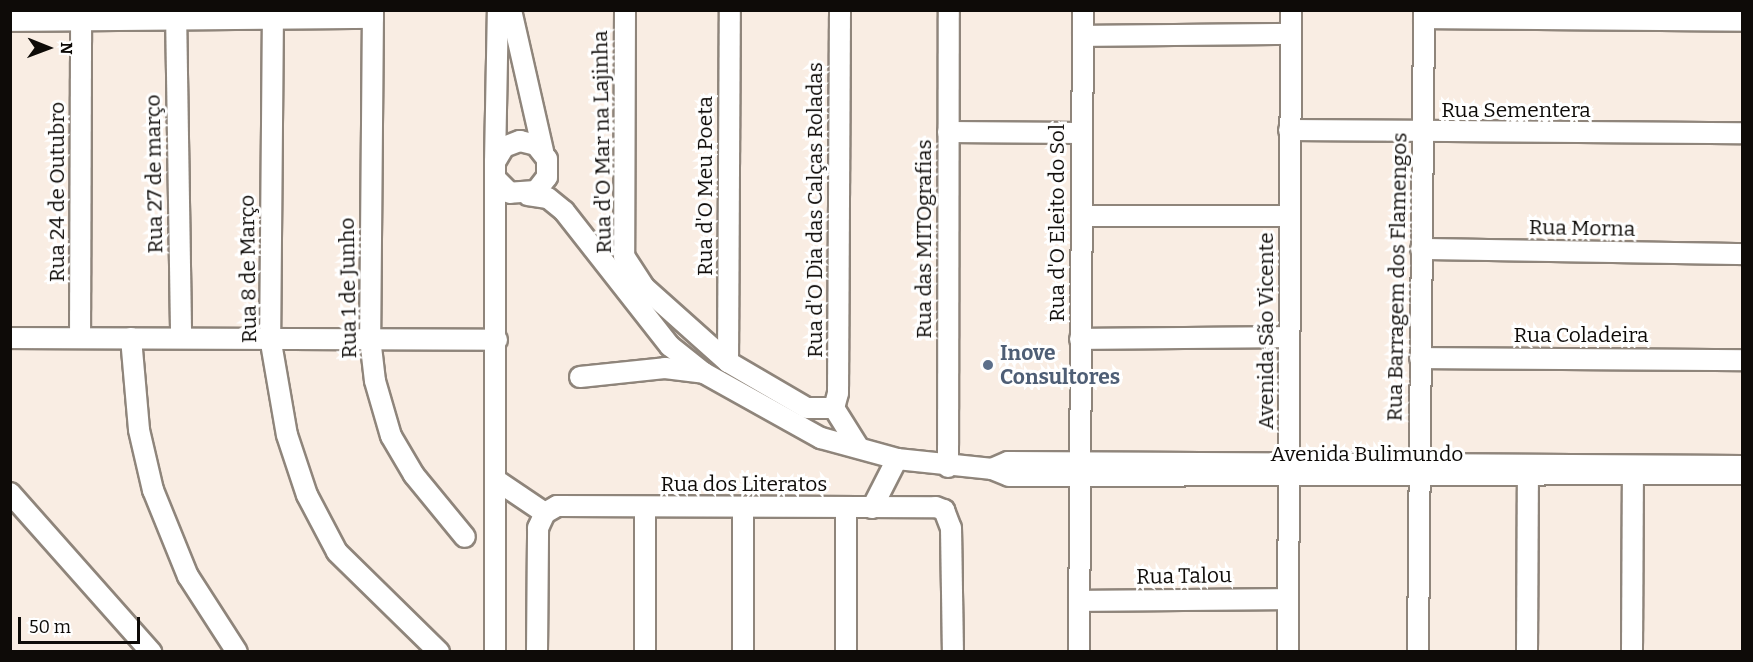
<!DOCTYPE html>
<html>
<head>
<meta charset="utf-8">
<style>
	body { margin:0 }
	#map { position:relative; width:1753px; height:662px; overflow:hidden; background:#f9ede3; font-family:Bitter,serif }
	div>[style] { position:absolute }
	.roads { filter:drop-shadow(2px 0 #8f857b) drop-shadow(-2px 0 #8f857b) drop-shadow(0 2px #8f857b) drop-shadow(0 -2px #8f857b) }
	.minor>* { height:20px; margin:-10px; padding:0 10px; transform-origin:10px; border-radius:10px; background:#fff }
	.dots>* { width:16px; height:16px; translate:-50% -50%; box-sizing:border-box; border:3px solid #fff; border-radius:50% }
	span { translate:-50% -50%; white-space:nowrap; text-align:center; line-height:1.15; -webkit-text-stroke:6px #fff; paint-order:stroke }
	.street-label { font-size:21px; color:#0e0b08 }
	.service-label { font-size:21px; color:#4e5e75; font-weight:700 }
	.left { translate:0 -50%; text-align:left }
	.frame { position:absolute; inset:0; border:12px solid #0e0b08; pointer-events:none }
	.north { position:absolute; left:18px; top:18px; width:60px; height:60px; -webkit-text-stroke:4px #fff; paint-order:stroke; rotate:91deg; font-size:16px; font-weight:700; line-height:24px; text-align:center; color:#0e0b08 }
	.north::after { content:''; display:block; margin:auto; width:21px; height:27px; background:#0e0b08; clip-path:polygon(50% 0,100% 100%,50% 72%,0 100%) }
	.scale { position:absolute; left:18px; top:617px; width:122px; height:27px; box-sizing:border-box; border:3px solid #0e0b08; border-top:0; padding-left:8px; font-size:18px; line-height:21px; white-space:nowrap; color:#0e0b08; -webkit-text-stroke:4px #fff; paint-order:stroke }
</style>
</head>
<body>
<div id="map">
	<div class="roads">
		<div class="minor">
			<div style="left:176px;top:10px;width:328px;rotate:89.1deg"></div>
			<div style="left:273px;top:10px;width:327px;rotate:90.5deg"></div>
			<div style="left:270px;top:337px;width:99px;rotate:80.2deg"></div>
			<div style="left:287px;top:435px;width:63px;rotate:71.6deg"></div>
			<div style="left:307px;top:495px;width:64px;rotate:62.2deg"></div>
			<div style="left:337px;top:552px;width:143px;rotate:44.4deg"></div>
			<div style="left:373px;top:10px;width:328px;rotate:90.5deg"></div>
			<div style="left:370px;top:338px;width:43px;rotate:83.4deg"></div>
			<div style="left:375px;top:381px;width:57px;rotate:73.8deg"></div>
			<div style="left:391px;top:436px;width:45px;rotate:59.5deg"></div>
			<div style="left:414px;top:475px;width:80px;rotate:50.6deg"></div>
			<div style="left:511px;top:10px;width:145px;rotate:77.2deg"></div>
			<div style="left:625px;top:10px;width:246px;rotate:90.2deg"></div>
			<div style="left:624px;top:256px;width:37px;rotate:57deg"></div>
			<div style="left:644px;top:287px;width:113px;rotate:41.8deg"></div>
			<div style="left:728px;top:362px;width:91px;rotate:30.2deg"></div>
			<div style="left:807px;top:408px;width:27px"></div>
			<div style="left:1424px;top:18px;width:318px;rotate:0.5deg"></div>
			<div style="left:10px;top:21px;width:363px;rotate:-0.5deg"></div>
			<div style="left:1083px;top:36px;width:208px;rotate:-0.6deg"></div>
			<div style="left:1289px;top:130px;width:453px;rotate:0.4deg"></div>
			<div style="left:948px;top:132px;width:134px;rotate:0.4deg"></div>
			<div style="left:495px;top:162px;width:152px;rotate:-88.9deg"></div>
			<div style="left:528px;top:195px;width:20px;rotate:9deg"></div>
			<div style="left:548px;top:198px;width:21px;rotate:39deg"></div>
			<div style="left:564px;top:211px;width:172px;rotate:51.9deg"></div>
			<div style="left:670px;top:346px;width:43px;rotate:38.5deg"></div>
			<div style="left:704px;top:373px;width:134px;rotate:29.1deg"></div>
			<div style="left:821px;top:438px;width:79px;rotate:15.4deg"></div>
			<div style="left:897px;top:459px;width:96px;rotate:6deg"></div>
			<div style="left:992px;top:469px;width:18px;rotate:22deg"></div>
			<div style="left:1009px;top:476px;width:733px;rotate:-0.16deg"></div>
			<div style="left:1082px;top:216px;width:208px"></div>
			<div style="left:1421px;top:249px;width:321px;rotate:0.9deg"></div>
			<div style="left:10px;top:338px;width:487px;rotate:0.2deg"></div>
			<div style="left:80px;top:338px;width:328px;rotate:-89.8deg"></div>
			<div style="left:131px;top:338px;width:92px;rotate:85deg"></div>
			<div style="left:139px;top:430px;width:62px;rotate:76.9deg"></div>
			<div style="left:153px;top:490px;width:93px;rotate:67.9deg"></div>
			<div style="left:188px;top:576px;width:90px;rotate:57.2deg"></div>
			<div style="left:1080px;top:339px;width:209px;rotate:-0.5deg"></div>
			<div style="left:1420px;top:358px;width:322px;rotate:0.4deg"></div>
			<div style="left:728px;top:362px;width:352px;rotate:-89.7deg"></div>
			<div style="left:580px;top:377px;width:85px;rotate:-6deg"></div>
			<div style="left:665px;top:368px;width:39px;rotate:7deg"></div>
			<div style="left:834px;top:408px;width:16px;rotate:-75deg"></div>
			<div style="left:838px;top:393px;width:383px;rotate:-89.7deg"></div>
			<div style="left:834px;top:408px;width:47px;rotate:58deg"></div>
			<div style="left:948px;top:467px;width:457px;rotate:-89.9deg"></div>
			<div style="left:992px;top:469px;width:17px;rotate:-24deg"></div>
			<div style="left:1008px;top:462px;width:734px;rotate:0.31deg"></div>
			<div style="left:496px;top:480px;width:59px;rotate:34deg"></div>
			<div style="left:10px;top:493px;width:213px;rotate:48.4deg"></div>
			<div style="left:743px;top:508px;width:144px;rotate:90deg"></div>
			<div style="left:872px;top:508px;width:55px;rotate:-63deg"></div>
			<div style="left:1079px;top:601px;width:209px;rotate:-0.5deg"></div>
			<div style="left:495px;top:652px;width:490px;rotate:-90deg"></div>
			<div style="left:495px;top:162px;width:17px;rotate:-59deg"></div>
			<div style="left:504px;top:147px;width:17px;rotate:-21deg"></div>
			<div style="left:520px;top:141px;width:16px;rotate:14deg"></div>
			<div style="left:536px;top:145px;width:18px;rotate:52deg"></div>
			<div style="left:547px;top:159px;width:18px;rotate:90deg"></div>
			<div style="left:547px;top:177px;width:18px;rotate:128deg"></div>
			<div style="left:536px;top:191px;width:26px;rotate:176deg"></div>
			<div style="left:510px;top:193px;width:18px;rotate:-135deg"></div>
			<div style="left:537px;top:652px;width:124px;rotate:-89.5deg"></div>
			<div style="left:538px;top:528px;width:17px;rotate:-65deg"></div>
			<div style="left:545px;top:513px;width:14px;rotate:-30deg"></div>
			<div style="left:557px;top:506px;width:379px;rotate:0.2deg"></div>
			<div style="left:936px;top:507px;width:9px;rotate:21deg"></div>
			<div style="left:944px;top:510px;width:19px;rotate:69deg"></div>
			<div style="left:951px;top:528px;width:124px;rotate:89.1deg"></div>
			<div style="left:645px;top:652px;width:145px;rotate:-90deg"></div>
			<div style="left:846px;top:652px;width:144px;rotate:-90deg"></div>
			<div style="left:1079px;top:652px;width:642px;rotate:-89.64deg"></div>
			<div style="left:1288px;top:652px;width:642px;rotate:-89.73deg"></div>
			<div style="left:1418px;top:652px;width:642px;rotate:-89.46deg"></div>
			<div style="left:1527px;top:652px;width:176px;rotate:-89.7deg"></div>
			<div style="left:1632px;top:652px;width:175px;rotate:-89.7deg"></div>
		</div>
	</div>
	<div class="dots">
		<div style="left:988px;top:365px;background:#5c6f8a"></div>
	</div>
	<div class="street-label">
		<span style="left:1516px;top:110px">Rua Sementera</span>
		<span style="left:602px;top:142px;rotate:-91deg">Rua d'O Mar na Lajinha</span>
		<span style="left:154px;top:174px;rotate:-91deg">Rua 27 de março</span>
		<span style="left:705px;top:186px;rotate:-90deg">Rua d'O Meu Poeta</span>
		<span style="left:57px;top:192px;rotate:-90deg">Rua 24 de Outubro</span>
		<span style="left:815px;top:210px;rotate:-90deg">Rua d'O Dia das Calças Roladas</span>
		<span style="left:1057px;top:223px;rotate:-90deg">Rua d'O Eleito do Sol</span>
		<span style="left:1582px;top:228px;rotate:1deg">Rua Morna</span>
		<span style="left:924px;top:239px;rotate:-90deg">Rua das MITOgrafias</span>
		<span style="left:248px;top:269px;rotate:-91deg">Rua 8 de Março</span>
		<span style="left:1397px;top:277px;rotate:-89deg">Rua Barragem dos Flamengos</span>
		<span style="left:348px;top:288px;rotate:-91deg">Rua 1 de Junho</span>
		<span style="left:1266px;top:331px;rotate:-90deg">Avenida São Vicente</span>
		<span style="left:1581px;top:335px">Rua Coladeira</span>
		<span style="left:1367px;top:454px">Avenida Bulimundo</span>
		<span style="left:744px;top:484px">Rua dos Literatos</span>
		<span style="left:1184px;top:576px;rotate:-1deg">Rua Talou</span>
	</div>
	<div class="service-label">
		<span class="left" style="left:1000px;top:365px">Inove<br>Consultores</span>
	</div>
	<div class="frame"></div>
	<div class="north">N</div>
	<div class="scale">50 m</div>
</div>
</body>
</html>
